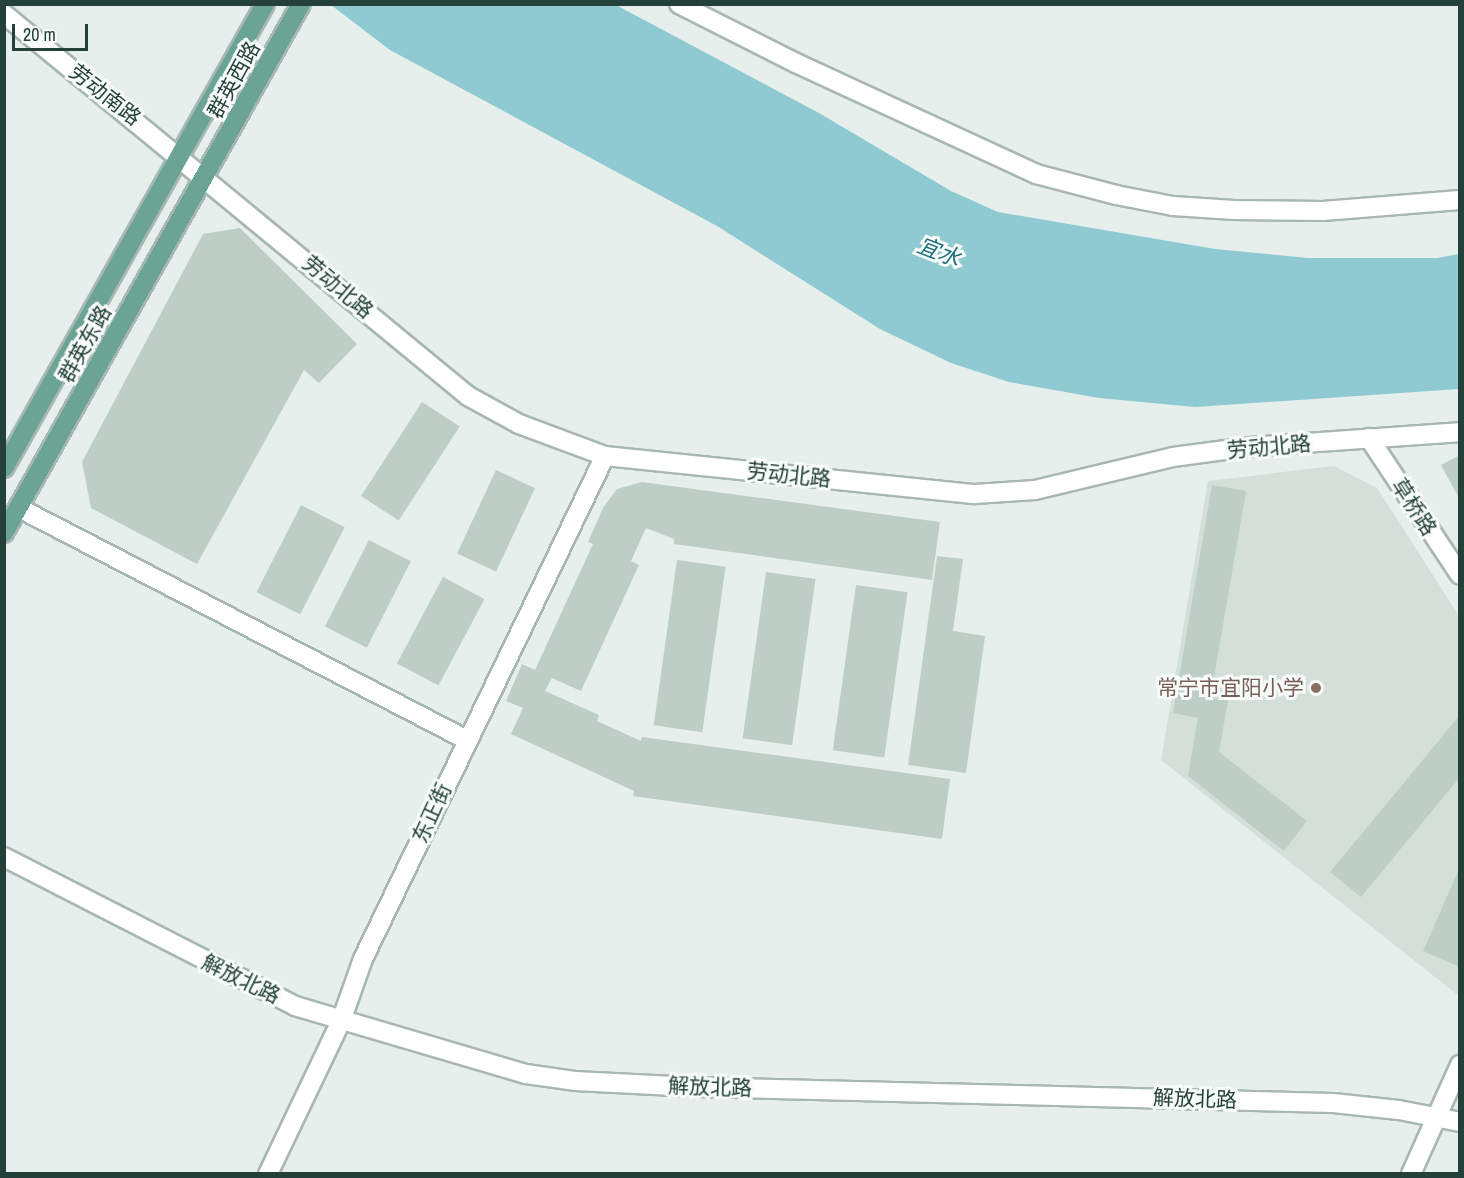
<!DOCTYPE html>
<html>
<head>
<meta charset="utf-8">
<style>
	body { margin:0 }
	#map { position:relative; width:1464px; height:1178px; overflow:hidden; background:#e6efeb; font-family:"Archivo Narrow","Noto Sans SC",sans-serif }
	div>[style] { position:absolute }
	.built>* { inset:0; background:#d4dfda }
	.water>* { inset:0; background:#8fcad3 }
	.building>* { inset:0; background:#becdc6; transform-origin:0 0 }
	.roads { filter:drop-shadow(2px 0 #a8b7b2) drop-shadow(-2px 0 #a8b7b2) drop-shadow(0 2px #a8b7b2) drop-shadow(0 -2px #a8b7b2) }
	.minor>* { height:18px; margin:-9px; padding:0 9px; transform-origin:9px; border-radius:9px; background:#fff }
	.major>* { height:18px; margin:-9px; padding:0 9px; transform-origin:9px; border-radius:9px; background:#6ba494 }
	.dots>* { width:16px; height:16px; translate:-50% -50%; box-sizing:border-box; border:3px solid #f7fbf9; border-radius:50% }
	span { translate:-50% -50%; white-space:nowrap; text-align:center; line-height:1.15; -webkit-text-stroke:6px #f7fbf9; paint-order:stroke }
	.street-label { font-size:21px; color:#244139 }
	.education-label { font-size:21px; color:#785e54 }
	.right { translate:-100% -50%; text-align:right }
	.water-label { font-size:22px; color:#1e707e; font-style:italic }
	.frame { position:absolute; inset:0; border:6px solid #244139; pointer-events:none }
	.scale { position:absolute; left:12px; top:24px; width:76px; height:27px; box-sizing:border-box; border:3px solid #244139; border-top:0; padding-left:8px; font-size:18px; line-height:21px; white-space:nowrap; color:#244139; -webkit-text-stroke:4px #f7fbf9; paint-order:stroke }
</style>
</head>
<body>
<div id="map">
	<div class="built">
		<div style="clip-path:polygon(1334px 466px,1377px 488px,1459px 616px,1459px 996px,1161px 760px,1208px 481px)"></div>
	</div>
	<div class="water">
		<div style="clip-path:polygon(331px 5px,616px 5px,819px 113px,951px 191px,998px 212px,1215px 249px,1308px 258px,1437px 258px,1459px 254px,1459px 389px,1195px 407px,1099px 398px,1009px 382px,951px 363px,880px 329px,717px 226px,390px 50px)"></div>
	</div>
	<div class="building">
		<div style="clip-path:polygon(240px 228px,357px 344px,319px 383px,304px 370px,197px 564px,91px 508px,82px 462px,203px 234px)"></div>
		<div style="left:422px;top:402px;width:45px;height:112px;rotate:33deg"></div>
		<div style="clip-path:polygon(1460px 455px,1460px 500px,1441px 465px)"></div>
		<div style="left:496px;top:470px;width:43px;height:92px;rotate:25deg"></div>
		<div style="clip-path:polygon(642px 482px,940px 522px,932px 580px,674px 544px,674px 539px,646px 528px,631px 561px,639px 565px,581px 691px,552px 678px,545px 691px,599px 715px,597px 721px,641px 741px,642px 737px,950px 779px,942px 839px,633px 796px,634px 791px,511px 734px,523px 708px,506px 701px,522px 664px,535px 670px,593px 544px,588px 542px,603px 508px,617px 489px)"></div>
		<div style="clip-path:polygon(1212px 485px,1246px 491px,1210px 701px,1224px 695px,1228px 701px,1219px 752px,1307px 821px,1284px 851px,1188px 776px,1198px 718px,1173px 713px)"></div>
		<div style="left:301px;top:505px;width:49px;height:98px;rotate:27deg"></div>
		<div style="left:369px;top:540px;width:47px;height:97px;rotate:27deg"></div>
		<div style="clip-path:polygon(937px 556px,963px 559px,953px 631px,985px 636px,966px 773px,908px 765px)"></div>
		<div style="left:677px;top:560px;width:49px;height:167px;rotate:8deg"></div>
		<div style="left:766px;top:572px;width:50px;height:168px;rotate:8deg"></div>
		<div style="left:443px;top:577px;width:47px;height:98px;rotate:28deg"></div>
		<div style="left:856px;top:585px;width:52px;height:167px;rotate:8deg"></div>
		<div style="clip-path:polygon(1460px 715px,1460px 777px,1361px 897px,1330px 872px)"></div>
		<div style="clip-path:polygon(1460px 867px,1460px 967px,1423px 951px)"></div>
	</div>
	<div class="roads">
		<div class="minor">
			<div style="left:679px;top:4px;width:131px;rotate:26.8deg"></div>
			<div style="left:796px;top:63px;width:264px;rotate:24.8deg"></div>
			<div style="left:1036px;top:174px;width:83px;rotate:14.7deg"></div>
			<div style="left:1116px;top:195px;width:58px;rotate:10.9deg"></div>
			<div style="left:1173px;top:206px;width:61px;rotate:3.8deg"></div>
			<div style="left:1234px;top:210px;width:89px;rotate:0.6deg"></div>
			<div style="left:1323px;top:211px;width:137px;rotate:-4.6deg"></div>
			<div style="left:4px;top:14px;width:601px;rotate:39.46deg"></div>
			<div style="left:468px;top:396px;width:58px;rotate:28.8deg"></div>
			<div style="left:519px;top:424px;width:92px;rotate:20.4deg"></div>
			<div style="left:605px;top:456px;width:372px;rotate:5.9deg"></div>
			<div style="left:975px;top:494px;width:60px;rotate:-3.8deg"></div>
			<div style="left:1035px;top:490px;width:142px;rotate:-13.4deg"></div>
			<div style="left:1173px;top:457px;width:76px;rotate:-7.6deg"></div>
			<div style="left:1248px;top:447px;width:213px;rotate:-4deg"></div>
			<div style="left:1369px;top:438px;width:164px;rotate:56.4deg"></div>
			<div style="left:19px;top:508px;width:505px;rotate:27.38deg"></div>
			<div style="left:4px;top:857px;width:327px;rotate:27.1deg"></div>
			<div style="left:295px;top:1006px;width:241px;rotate:16.4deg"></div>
			<div style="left:526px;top:1074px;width:49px;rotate:8.1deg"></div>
			<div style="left:575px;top:1081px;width:119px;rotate:2.9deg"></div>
			<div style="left:694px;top:1087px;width:639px;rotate:1.43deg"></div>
			<div style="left:1333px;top:1103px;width:66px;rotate:6.1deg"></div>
			<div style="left:1399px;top:1110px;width:62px;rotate:11.1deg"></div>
			<div style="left:268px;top:1174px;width:170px;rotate:-64.5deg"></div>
			<div style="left:341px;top:1021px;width:66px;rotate:-70.5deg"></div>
			<div style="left:363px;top:959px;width:558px;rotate:-64.31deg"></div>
			<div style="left:1411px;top:1174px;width:120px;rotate:-65.8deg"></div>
		</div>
		<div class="major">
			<div style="left:4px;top:468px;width:532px;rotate:-60.64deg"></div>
			<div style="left:4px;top:533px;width:607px;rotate:-60.69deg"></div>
		</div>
	</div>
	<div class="dots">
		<div style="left:1316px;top:688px;background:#8d6e63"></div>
	</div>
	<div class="street-label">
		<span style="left:234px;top:80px;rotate:-61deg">群英西路</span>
		<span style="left:105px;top:95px;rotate:38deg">劳动南路</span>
		<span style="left:338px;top:287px;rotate:40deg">劳动北路</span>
		<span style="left:85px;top:344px;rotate:-61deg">群英东路</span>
		<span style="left:1269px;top:447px;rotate:-5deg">劳动北路</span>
		<span style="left:789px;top:475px;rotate:6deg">劳动北路</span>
		<span style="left:1414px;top:507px;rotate:57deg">草桥路</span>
		<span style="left:432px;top:813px;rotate:-65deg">东正街</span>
		<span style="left:241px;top:979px;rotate:26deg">解放北路</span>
		<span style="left:710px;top:1087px;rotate:2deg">解放北路</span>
		<span style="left:1195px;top:1099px;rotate:2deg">解放北路</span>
	</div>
	<div class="education-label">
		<span class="right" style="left:1304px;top:688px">常宁市宜阳小学</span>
	</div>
	<div class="water-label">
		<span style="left:939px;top:252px;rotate:21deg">宜水</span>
	</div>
	<div class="frame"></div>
	<div class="scale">20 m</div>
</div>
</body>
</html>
